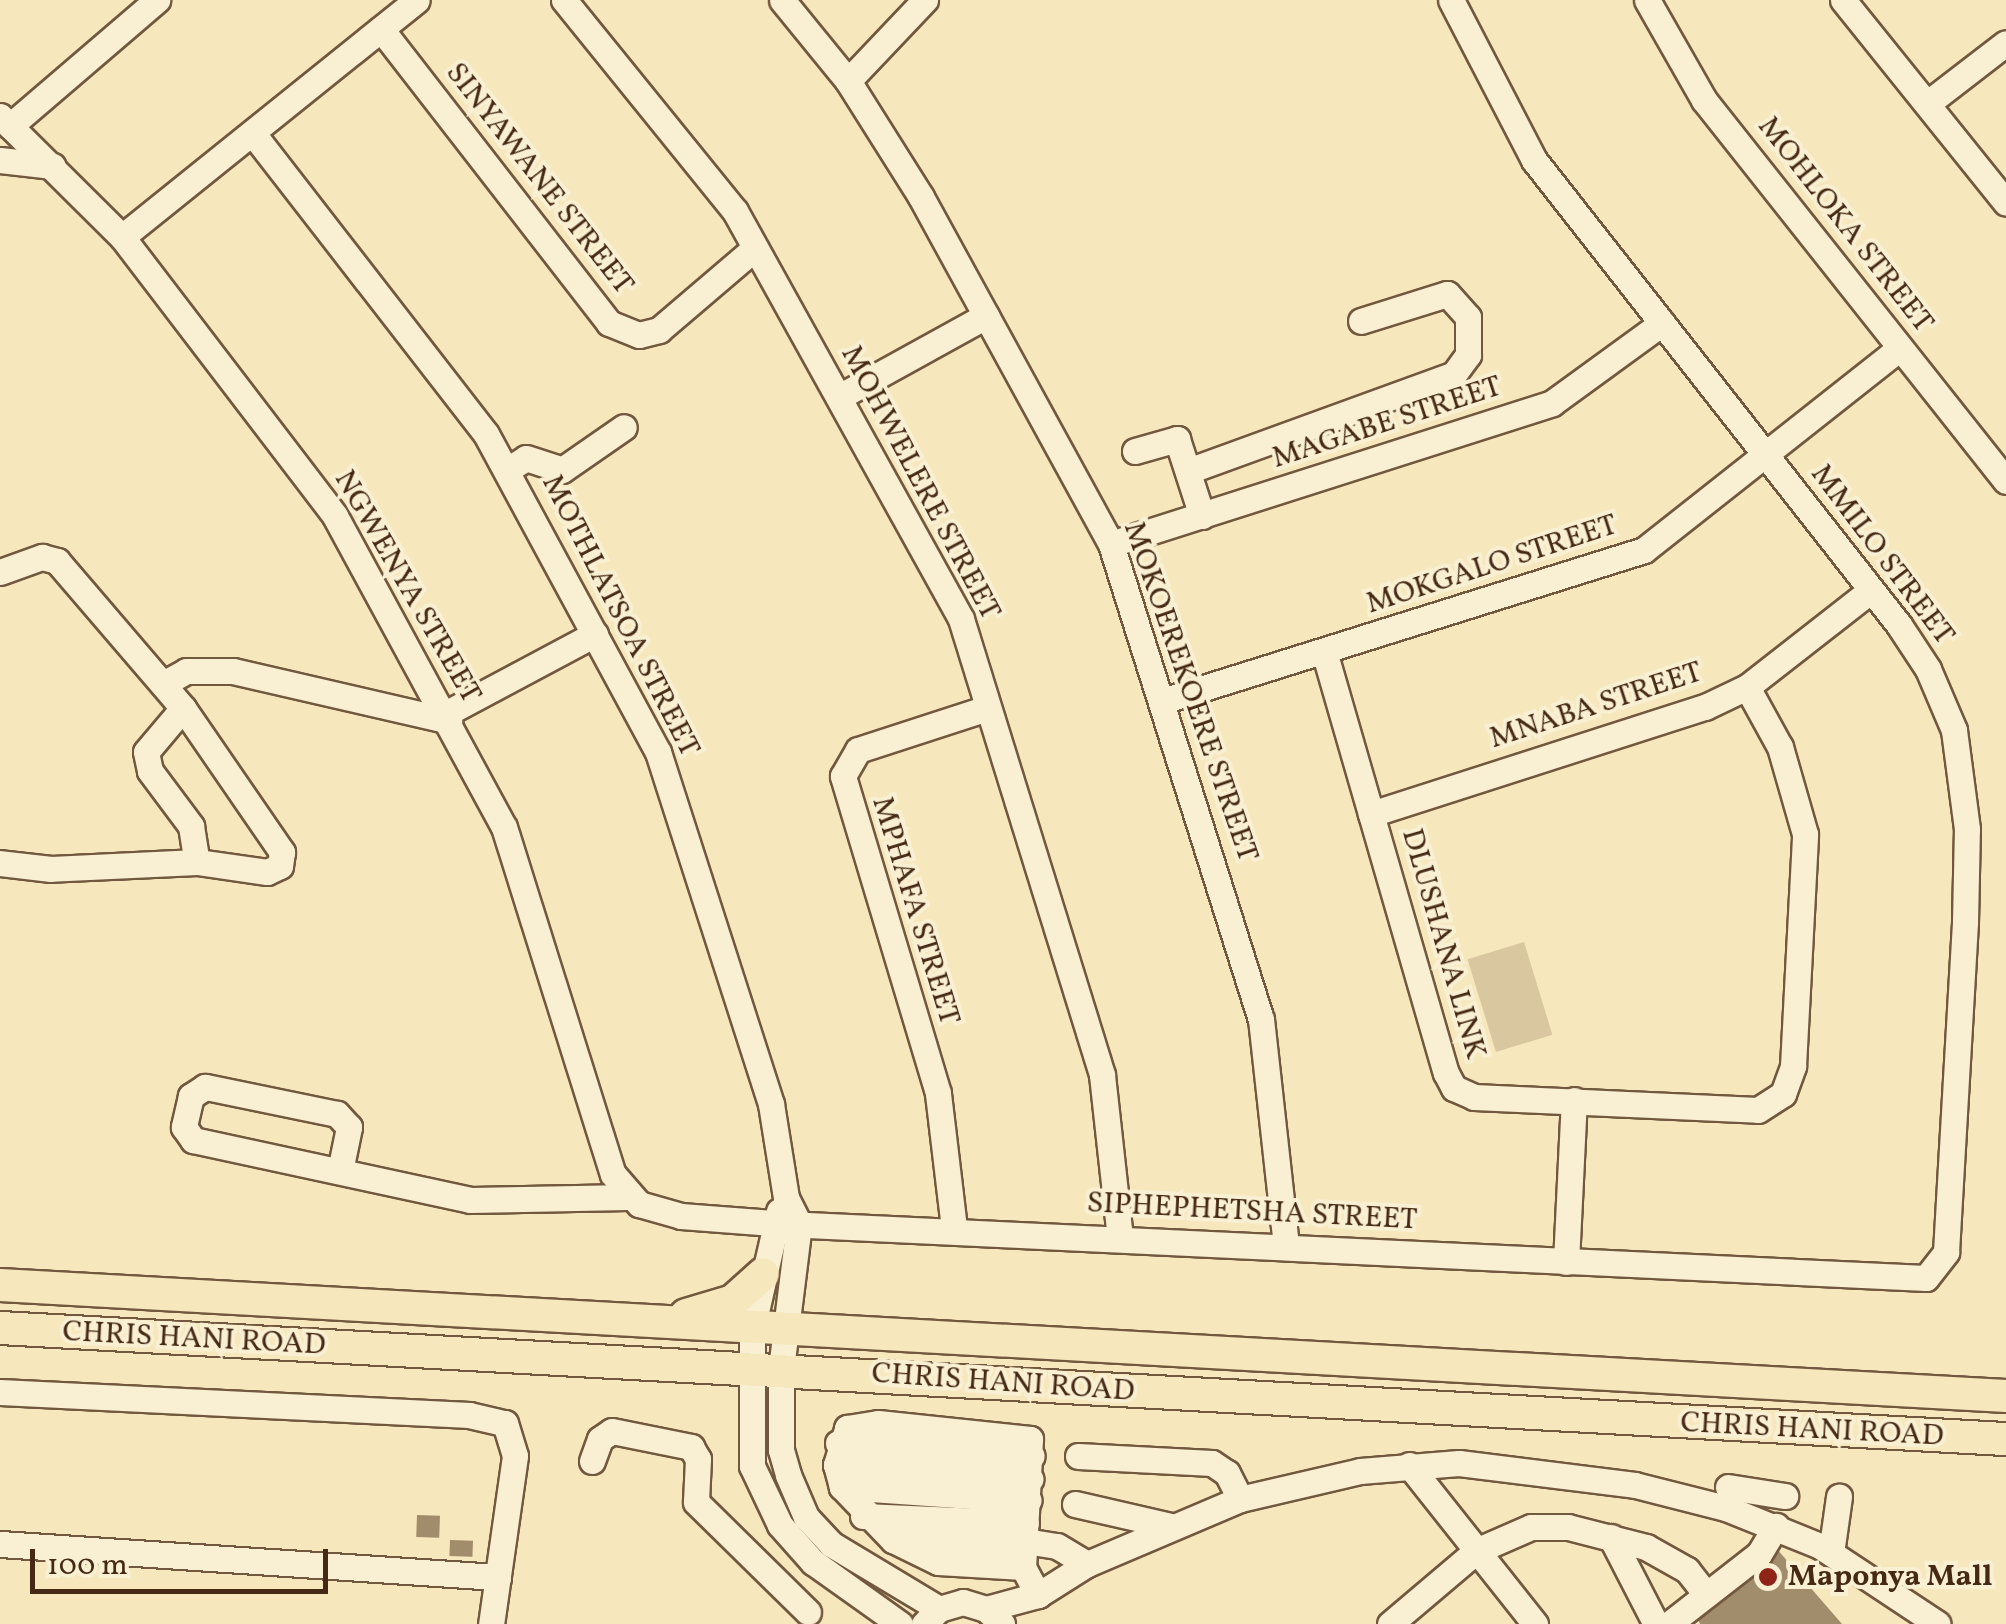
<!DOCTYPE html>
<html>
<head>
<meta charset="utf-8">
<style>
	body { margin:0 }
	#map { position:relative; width:2006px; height:1624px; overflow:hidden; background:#f6e7bc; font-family:Vollkorn,serif }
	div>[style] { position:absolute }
	.green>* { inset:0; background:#d8c79f; transform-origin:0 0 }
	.building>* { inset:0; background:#a18c6b; transform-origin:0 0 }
	.roads { filter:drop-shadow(2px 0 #71583e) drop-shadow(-2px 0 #71583e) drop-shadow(0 2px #71583e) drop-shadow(0 -2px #71583e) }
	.minor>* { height:25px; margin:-12.5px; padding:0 12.5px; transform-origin:12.5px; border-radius:12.5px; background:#f9efd3 }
	.major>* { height:32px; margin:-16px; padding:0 16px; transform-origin:16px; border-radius:16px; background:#f6e7bc }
	.dots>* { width:28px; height:28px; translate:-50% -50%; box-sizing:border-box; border:5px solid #f9efd3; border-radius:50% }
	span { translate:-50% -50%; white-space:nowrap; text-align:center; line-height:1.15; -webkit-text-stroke:8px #f9efd3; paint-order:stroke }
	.street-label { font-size:30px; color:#452914 }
	.poi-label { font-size:30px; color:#452914; font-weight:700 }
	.left { translate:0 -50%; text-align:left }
	.scale { position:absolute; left:30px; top:1549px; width:298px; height:45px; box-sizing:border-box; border:5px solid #452914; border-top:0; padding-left:12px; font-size:30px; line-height:35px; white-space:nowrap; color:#452914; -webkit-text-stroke:8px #f9efd3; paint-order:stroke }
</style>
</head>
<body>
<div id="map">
	<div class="green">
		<div style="left:1524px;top:942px;width:97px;height:59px;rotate:73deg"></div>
	</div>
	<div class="building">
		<div style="left:417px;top:1515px;width:23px;height:22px;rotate:2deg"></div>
		<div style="left:450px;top:1540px;width:23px;height:16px;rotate:2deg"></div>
		<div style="clip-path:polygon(1776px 1548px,1842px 1624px,1700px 1624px,1692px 1606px)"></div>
	</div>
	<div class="roads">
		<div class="minor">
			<div style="left:564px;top:0;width:272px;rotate:51deg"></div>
			<div style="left:735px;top:211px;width:466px;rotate:61deg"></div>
			<div style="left:961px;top:619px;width:477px;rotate:72.8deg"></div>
			<div style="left:1102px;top:1075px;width:163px;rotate:83.7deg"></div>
			<div style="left:782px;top:0;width:104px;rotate:50.8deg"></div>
			<div style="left:848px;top:81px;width:137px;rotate:57.8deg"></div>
			<div style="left:921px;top:197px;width:396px;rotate:61.3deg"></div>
			<div style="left:1111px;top:544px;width:498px;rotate:72.5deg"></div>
			<div style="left:1261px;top:1019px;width:228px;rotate:83.7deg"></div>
			<div style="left:1647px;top:0;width:115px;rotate:60.3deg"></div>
			<div style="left:1704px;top:100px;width:486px;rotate:51.6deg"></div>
			<div style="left:1843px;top:0;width:260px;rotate:51.2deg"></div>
			<div style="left:381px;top:29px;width:372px;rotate:52.2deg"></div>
			<div style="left:609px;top:323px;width:32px;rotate:22deg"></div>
			<div style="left:639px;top:335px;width:21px;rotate:-14deg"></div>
			<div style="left:659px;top:330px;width:126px;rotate:-40.5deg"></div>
			<div style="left:848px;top:81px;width:112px;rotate:-46.5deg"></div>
			<div style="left:1928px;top:103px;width:98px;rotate:-37.6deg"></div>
			<div style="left:0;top:116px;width:172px;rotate:44.8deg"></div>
			<div style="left:122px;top:237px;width:351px;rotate:52.6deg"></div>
			<div style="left:335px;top:516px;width:354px;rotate:61.5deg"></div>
			<div style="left:504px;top:827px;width:364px;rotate:72.6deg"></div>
			<div style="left:613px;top:1174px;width:40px;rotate:49deg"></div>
			<div style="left:639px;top:1204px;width:44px;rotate:15.9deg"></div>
			<div style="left:681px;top:1216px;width:105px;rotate:4.4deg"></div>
			<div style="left:786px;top:1224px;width:1141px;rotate:2.71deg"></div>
			<div style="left:1926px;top:1278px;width:33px;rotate:-52deg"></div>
			<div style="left:1946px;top:1252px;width:331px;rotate:-86.7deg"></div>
			<div style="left:1965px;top:922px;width:93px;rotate:-88.8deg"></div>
			<div style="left:1967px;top:829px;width:100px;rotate:-97.5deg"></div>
			<div style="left:1954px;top:730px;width:66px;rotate:-113.1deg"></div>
			<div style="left:1928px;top:669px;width:53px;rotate:-123.4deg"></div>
			<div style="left:1899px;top:625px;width:591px;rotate:-128.13deg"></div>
			<div style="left:1534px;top:160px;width:180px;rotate:-117.4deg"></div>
			<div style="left:10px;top:126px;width:194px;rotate:-40.6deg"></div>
			<div style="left:254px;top:135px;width:378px;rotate:52.2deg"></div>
			<div style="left:486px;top:434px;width:362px;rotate:61.6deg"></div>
			<div style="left:658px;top:752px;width:370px;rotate:72.2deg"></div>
			<div style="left:771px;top:1104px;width:95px;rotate:80.9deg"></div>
			<div style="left:786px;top:1198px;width:29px;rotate:63deg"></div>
			<div style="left:799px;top:1224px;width:145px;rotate:97.1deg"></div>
			<div style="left:781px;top:1368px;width:82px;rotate:90deg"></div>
			<div style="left:781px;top:1450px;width:26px;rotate:74deg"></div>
			<div style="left:788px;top:1475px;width:46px;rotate:66.8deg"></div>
			<div style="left:806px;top:1517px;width:37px;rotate:47deg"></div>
			<div style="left:831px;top:1544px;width:126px;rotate:31deg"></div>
			<div style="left:0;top:160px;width:53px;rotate:6.5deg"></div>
			<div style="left:122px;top:237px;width:378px;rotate:-38.8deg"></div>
			<div style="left:839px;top:397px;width:168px;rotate:-28.9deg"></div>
			<div style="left:1135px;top:451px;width:44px;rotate:-15.9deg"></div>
			<div style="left:1177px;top:439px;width:81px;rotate:72deg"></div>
			<div style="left:507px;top:470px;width:22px;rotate:-32deg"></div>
			<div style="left:526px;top:458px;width:38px;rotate:18deg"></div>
			<div style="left:562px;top:470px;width:75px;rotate:-34.7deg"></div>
			<div style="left:1188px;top:471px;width:283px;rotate:-20deg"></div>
			<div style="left:1454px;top:374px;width:24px;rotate:-54deg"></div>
			<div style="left:1468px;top:355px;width:38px;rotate:-90deg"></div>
			<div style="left:1468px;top:317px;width:31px;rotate:-132deg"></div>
			<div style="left:1447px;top:294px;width:90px;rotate:162.6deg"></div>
			<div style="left:1111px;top:544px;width:463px;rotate:-17.7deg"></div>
			<div style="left:1552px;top:403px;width:136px;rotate:-36deg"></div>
			<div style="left:0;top:572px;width:45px;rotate:-19.7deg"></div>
			<div style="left:42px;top:557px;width:16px;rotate:15deg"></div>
			<div style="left:57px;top:561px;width:194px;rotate:49.4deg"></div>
			<div style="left:183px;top:708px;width:57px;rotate:130.1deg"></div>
			<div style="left:146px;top:752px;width:19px;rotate:78deg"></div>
			<div style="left:150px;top:771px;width:69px;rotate:53.3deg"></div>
			<div style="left:191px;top:826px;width:36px;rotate:81deg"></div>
			<div style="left:197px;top:862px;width:146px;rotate:177.3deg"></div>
			<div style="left:51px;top:869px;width:51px;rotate:-173.3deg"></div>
			<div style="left:1324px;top:651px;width:439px;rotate:73.9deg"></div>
			<div style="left:1446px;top:1073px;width:17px;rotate:62deg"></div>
			<div style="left:1454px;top:1088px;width:22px;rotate:24deg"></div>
			<div style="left:1474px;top:1097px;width:284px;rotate:2.6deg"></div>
			<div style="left:1758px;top:1110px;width:30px;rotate:-33deg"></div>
			<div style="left:1783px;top:1094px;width:30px;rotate:-70deg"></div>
			<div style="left:1793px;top:1066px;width:232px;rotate:-87deg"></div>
			<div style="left:1805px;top:834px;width:91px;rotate:-106deg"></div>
			<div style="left:1780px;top:747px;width:68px;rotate:-118.8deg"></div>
			<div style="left:163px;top:684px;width:26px;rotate:-29deg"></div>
			<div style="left:186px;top:671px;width:47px"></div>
			<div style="left:233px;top:671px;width:222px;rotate:13deg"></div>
			<div style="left:1162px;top:701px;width:505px;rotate:-17.39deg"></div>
			<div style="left:1644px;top:550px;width:326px;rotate:-38.3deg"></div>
			<div style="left:183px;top:708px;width:175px;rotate:55.5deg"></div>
			<div style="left:282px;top:852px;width:14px;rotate:98deg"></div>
			<div style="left:280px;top:866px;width:14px;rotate:155deg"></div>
			<div style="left:267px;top:872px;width:71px;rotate:-171.9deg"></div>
			<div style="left:445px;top:714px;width:170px;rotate:-28.1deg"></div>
			<div style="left:1371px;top:814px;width:351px;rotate:-17.8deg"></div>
			<div style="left:1705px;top:707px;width:47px;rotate:-25.5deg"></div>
			<div style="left:1747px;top:687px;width:157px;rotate:-38deg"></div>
			<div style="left:340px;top:1171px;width:45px;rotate:-78.4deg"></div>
			<div style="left:349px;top:1127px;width:18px;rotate:-133deg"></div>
			<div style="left:337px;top:1114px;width:135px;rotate:-168.4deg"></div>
			<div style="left:205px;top:1087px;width:17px;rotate:147deg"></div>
			<div style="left:191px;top:1096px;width:32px;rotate:103deg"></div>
			<div style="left:184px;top:1127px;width:16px;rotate:55deg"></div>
			<div style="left:193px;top:1140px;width:283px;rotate:12.2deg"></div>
			<div style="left:470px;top:1200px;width:159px;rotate:-1.1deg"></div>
			<div style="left:779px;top:1211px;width:121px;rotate:102.9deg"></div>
			<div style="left:752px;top:1329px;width:137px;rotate:90deg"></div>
			<div style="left:752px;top:1466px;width:65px;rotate:64.6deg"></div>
			<div style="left:780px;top:1525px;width:50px;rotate:48.3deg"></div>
			<div style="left:813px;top:1562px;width:107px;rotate:35.5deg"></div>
			<div style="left:954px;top:1228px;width:136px;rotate:-96.8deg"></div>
			<div style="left:938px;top:1093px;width:331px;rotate:-106.7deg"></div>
			<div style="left:843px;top:776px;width:30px;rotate:-60deg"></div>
			<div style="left:858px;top:750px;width:136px;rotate:-18deg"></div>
			<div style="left:1566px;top:1262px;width:162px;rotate:-87.2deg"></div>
			<div style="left:0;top:1392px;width:470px;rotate:2.8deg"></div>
			<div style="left:469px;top:1415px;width:37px;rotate:13deg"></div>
			<div style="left:505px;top:1423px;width:34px;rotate:73deg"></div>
			<div style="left:515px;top:1456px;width:170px;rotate:98.1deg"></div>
			<div style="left:838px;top:1443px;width:194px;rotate:3.8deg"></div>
			<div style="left:1078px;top:1456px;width:134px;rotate:3deg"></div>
			<div style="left:1212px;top:1463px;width:18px;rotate:34deg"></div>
			<div style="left:1227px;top:1473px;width:29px;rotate:63deg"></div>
			<div style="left:592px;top:1461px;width:23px;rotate:-70deg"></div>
			<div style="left:600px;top:1439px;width:14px;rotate:-34deg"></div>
			<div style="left:612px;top:1431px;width:81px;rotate:11.4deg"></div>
			<div style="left:691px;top:1447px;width:14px;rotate:60deg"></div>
			<div style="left:698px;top:1459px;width:43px;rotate:92.7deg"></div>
			<div style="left:696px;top:1502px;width:157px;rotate:44.5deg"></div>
			<div style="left:836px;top:1465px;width:195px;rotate:4.1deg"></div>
			<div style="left:1409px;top:1465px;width:203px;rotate:51.6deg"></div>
			<div style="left:842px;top:1487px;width:187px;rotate:4deg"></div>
			<div style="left:1728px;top:1487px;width:58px;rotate:9deg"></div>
			<div style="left:1075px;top:1504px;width:98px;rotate:12.9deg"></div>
			<div style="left:863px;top:1516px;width:163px;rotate:2.5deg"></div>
			<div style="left:1611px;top:1537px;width:98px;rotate:62.7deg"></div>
			<div style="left:893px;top:1540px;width:132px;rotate:2.2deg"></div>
			<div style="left:1025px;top:1541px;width:32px;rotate:9deg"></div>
			<div style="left:1057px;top:1546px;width:35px;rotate:31deg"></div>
			<div style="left:0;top:1544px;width:499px;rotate:3.8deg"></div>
			<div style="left:1831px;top:1553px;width:57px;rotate:-81.9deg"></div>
			<div style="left:1023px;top:1567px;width:85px;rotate:-176.6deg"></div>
			<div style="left:938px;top:1562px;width:50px;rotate:-153.9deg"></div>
			<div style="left:893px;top:1540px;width:74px;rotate:-133.9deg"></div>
			<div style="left:842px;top:1487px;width:23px;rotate:-105deg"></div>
			<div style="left:836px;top:1465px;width:39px;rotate:-73deg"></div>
			<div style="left:847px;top:1428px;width:31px;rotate:-9deg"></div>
			<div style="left:878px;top:1423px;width:153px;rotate:6deg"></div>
			<div style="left:1030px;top:1439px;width:128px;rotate:93.1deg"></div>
			<div style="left:1023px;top:1567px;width:32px;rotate:62deg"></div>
			<div style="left:986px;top:1609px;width:54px;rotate:-15.1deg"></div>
			<div style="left:1038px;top:1595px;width:58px;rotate:-32.3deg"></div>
			<div style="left:1087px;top:1564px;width:166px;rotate:-23deg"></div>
			<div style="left:1240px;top:1499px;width:123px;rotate:-13.1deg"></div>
			<div style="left:1360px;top:1471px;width:99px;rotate:-4.6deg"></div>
			<div style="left:1459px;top:1463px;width:177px;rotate:7.1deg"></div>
			<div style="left:1635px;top:1485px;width:94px;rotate:14.2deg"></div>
			<div style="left:1726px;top:1508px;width:101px;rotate:22deg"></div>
			<div style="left:1820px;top:1546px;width:141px;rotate:33.5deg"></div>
			<div style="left:924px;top:1624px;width:21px;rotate:-45deg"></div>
			<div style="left:939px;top:1609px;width:25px;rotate:-16deg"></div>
			<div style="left:963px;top:1602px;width:24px;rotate:17deg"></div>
			<div style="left:986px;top:1609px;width:22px;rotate:43deg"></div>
			<div style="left:1390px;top:1624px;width:113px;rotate:-40.3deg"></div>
			<div style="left:1476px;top:1551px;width:60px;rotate:-23.6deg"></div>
			<div style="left:1531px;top:1527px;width:37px"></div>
			<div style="left:1568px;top:1527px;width:81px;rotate:14.4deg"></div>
			<div style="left:1646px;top:1547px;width:47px;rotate:29.3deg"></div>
			<div style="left:1687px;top:1570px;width:29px;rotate:52deg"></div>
			<div style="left:1669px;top:1624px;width:114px;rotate:-37.9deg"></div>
			<div style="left:1759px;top:1554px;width:33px;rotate:-59deg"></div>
		</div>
		<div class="major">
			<div style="left:0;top:1285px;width:2009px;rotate:3.17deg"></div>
			<div style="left:686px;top:1315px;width:49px;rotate:-16.6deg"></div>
			<div style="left:733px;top:1301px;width:40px;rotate:-42deg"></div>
			<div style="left:0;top:1328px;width:2009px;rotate:3.17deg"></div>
		</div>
	</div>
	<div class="dots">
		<div style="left:1768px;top:1577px;background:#8f2418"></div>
	</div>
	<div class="street-label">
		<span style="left:539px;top:179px;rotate:52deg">SINYAWANE STREET</span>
		<span style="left:1845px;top:225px;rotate:52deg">MOHLOKA STREET</span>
		<span style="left:1387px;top:423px;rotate:-18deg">MAGABE STREET</span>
		<span style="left:920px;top:483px;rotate:62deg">MOHWELERE STREET</span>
		<span style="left:1882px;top:555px;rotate:53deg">MMILO STREET</span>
		<span style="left:1492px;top:565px;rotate:-18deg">MOKGALO STREET</span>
		<span style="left:407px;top:587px;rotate:60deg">NGWENYA STREET</span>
		<span style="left:620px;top:616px;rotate:63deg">MOTHLATSOA STREET</span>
		<span style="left:1190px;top:692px;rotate:71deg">MOKOEREKOERE STREET</span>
		<span style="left:1596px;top:706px;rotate:-18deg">MNABA STREET</span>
		<span style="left:915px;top:911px;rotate:73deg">MPHAFA STREET</span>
		<span style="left:1443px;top:944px;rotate:74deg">DLUSHANA LINK</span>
		<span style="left:1252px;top:1212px;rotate:3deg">SIPHEPHETSHA STREET</span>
		<span style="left:194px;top:1339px;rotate:3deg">CHRIS HANI ROAD</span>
		<span style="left:1003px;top:1383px;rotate:4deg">CHRIS HANI ROAD</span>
		<span style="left:1812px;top:1430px;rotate:3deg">CHRIS HANI ROAD</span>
	</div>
	<div class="poi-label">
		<span class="left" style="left:1788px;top:1577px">Maponya Mall</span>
	</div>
	<div class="scale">100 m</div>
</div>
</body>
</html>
